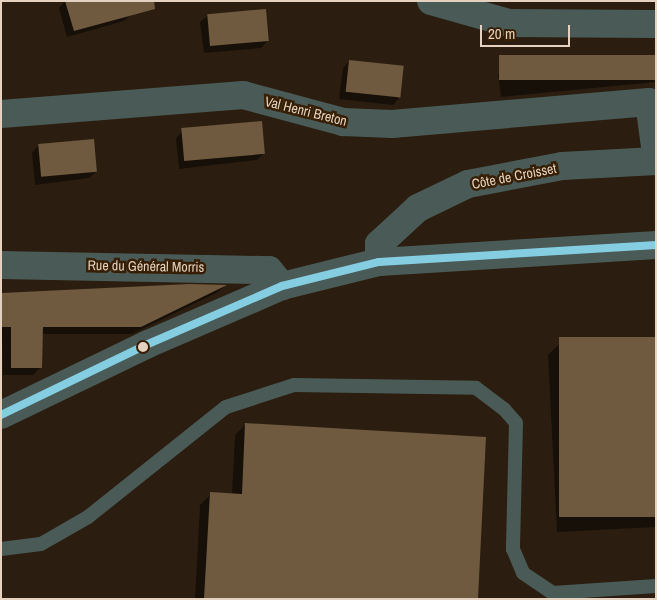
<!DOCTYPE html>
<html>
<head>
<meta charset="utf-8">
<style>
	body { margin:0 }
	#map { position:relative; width:657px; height:600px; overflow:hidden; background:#2b1e10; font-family:"Archivo Narrow",sans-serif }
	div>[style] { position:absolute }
	.shadow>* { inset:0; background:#0007 }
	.building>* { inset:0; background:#6f593f; transform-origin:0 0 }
	.service>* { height:14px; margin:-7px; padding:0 7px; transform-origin:7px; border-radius:7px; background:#4a5b57 }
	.minor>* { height:28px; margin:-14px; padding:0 14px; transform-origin:14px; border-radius:14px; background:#4a5b57 }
	.tertiary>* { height:28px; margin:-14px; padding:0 14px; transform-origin:14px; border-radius:14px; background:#4a5b57 }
	.bus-1>* { height:8px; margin:-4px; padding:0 4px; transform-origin:4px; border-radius:4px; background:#85cee2 }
	.dots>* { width:14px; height:14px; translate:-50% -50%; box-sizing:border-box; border:2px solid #361f05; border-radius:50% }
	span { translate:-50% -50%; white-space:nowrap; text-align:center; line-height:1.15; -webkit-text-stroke:5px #361f05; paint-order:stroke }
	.street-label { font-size:14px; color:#e4d1bf }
	.frame { position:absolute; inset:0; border:2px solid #e4d1bf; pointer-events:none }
	.scale { position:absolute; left:480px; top:25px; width:90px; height:22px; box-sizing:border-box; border:2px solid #e4d1bf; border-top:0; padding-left:6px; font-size:15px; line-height:18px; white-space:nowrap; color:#e4d1bf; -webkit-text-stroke:4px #361f05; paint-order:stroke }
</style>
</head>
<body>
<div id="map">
	<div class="shadow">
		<div style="clip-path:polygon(65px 1px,131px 15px,124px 21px,67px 37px,59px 8px)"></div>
		<div style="clip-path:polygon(207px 16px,268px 41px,261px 48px,204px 53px,200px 22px)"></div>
		<div style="clip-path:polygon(656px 56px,656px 82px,501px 97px,498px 74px,501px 71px)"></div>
		<div style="clip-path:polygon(349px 61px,399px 98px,393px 105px,339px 99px,343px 68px)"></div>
		<div style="clip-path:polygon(183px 131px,264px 153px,257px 160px,179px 169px,176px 138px)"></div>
		<div style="clip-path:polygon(38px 146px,96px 172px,89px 178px,35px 185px,32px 153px)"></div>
		<div style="clip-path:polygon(224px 286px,218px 292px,132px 334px,41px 334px,41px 367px,33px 375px,3px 375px,1px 293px)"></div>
		<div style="clip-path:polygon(656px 335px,656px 527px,557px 532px,548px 355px,560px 343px,654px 339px)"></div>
		<div style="clip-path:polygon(246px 424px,476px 599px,195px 599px,200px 505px,211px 494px,232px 495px,235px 435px)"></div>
	</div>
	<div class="building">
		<div style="clip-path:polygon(65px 1px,154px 1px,155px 9px,74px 31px)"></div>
		<div style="left:266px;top:9px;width:32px;height:59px;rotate:85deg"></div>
		<div style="left:656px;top:55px;width:25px;height:157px;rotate:90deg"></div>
		<div style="left:349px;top:60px;width:55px;height:32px;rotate:6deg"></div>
		<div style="left:262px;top:121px;width:33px;height:81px;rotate:85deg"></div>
		<div style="left:94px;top:139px;width:33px;height:56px;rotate:85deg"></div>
		<div style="clip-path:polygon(189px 284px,227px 285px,141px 327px,43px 327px,42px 368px,11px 368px,11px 327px,1px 327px,1px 293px)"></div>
		<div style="left:656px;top:337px;width:180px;height:97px;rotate:90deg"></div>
		<div style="clip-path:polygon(245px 423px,486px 437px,478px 599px,204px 599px,210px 492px,242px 494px)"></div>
	</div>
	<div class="service">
		<div style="left:1px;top:549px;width:40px;rotate:-7.1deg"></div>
		<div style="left:41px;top:544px;width:54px;rotate:-29.9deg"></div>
		<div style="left:88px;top:517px;width:176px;rotate:-38.6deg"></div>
		<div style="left:226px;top:407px;width:71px;rotate:-17.9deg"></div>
		<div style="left:294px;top:385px;width:182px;rotate:0.9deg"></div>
		<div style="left:476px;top:388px;width:35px;rotate:37deg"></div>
		<div style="left:504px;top:409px;width:18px;rotate:49deg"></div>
		<div style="left:516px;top:423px;width:126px;rotate:91.4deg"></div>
		<div style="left:513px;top:549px;width:26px;rotate:67deg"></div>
		<div style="left:523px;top:573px;width:36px;rotate:34deg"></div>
		<div style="left:553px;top:593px;width:103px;rotate:-3.9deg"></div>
	</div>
	<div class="minor">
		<div style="left:1px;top:114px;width:243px;rotate:-4.5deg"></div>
		<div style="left:243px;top:95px;width:104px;rotate:15.1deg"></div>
		<div style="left:343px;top:122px;width:49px;rotate:2.3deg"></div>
		<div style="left:392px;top:124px;width:258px;rotate:-4.9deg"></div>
		<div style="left:649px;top:102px;width:52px;rotate:82.3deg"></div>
		<div style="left:1px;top:265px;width:268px;rotate:1.1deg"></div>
		<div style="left:269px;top:270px;width:21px;rotate:51deg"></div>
	</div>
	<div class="tertiary">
		<div style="left:431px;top:1px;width:81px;rotate:15.8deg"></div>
		<div style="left:509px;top:23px;width:147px;rotate:0.4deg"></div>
		<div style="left:379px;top:262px;width:18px;rotate:-90deg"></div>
		<div style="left:379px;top:244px;width:53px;rotate:-42.7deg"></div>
		<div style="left:418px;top:208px;width:55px;rotate:-25.6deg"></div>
		<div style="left:468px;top:184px;width:96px;rotate:-10.8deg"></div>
		<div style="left:562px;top:166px;width:94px;rotate:-3deg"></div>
		<div style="left:1px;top:415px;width:163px;rotate:-25.8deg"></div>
		<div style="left:148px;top:344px;width:146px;rotate:-23.4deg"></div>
		<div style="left:282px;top:286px;width:100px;rotate:-13.9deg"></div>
		<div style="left:379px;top:262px;width:278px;rotate:-3.5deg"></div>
	</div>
	<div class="bus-1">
		<div style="left:1px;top:415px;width:163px;rotate:-25.8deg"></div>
		<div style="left:148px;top:344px;width:146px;rotate:-23.4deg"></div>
		<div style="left:282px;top:286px;width:100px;rotate:-13.9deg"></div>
		<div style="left:379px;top:262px;width:278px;rotate:-3.5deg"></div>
	</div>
	<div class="dots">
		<div style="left:143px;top:347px;background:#e4d1bf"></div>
	</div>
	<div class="street-label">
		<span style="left:306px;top:111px;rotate:14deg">Val Henri Breton</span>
		<span style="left:514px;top:176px;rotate:-11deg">Côte de Croisset</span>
		<span style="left:146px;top:266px;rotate:1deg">Rue du Général Morris</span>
	</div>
	<div class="frame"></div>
	<div class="scale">20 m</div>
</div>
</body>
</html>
